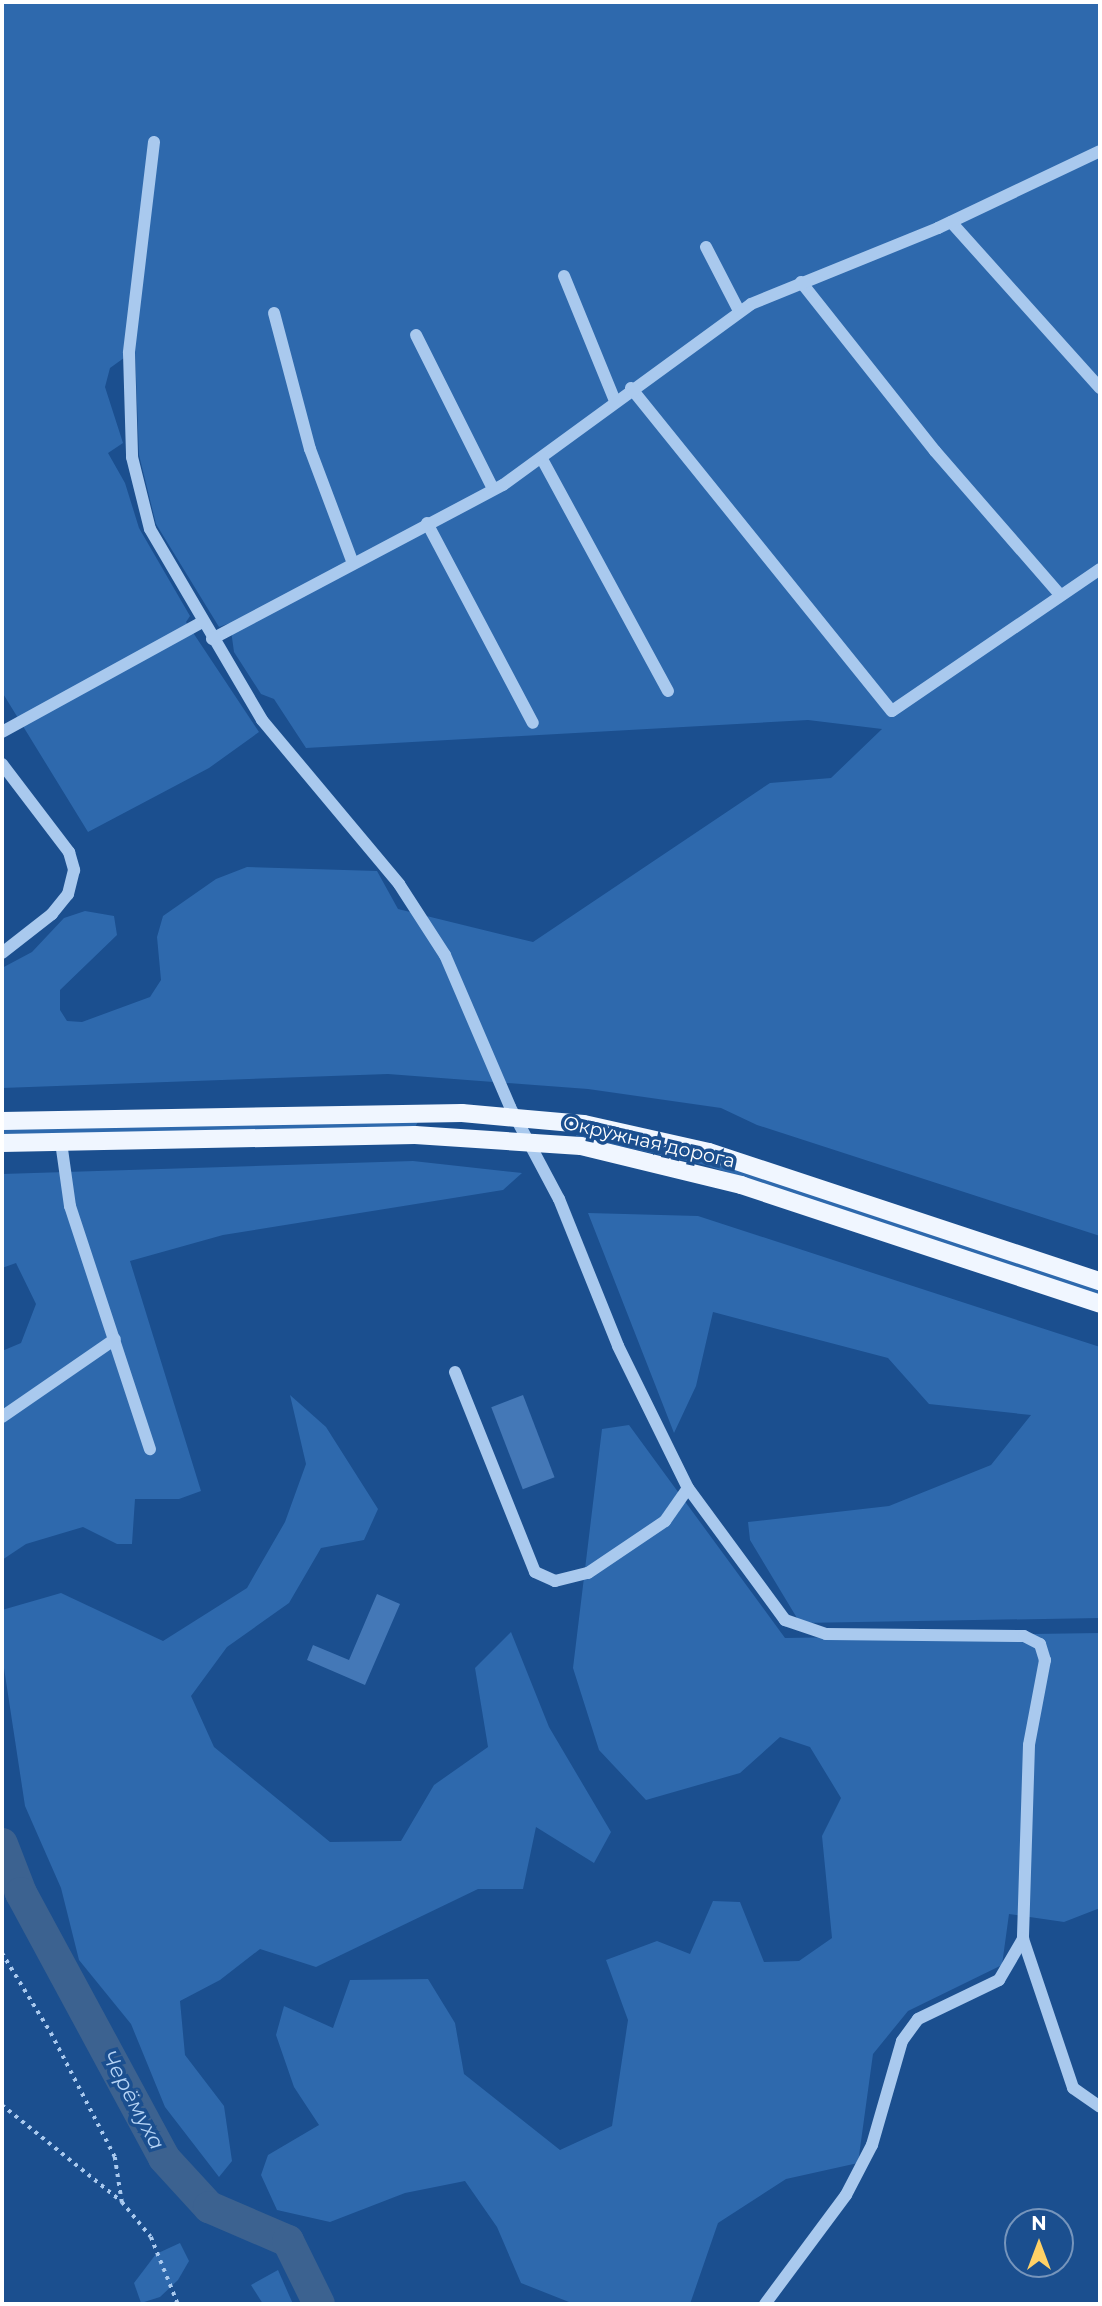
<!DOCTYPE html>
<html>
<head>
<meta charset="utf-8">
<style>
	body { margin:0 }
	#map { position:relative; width:1102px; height:2306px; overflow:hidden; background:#1b4f8f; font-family:Montserrat,sans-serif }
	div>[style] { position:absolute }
	.green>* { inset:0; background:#2e69ad }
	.river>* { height:32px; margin:-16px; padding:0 16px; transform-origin:16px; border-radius:16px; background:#3c6290 }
	.building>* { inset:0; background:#4478b7; transform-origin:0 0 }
	.path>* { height:3.5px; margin-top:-1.75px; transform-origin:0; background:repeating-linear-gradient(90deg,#a9c9ee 0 3.5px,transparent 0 8.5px) }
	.minor>* { height:12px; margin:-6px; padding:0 6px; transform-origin:6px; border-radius:6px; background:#a9c9ee }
	.major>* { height:18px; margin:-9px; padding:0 9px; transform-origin:9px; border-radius:9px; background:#f0f6ff }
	span { translate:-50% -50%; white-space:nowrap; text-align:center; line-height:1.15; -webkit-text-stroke:7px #1b4f8f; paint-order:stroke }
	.street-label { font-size:19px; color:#fff }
	.water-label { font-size:21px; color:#b5d3f5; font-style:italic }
	.frame { position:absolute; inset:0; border:4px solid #fff; pointer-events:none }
	.north { position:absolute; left:1004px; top:2208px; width:70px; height:70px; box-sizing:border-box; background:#1b4f8f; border:2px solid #7695bc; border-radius:50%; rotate:0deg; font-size:19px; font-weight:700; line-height:28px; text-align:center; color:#fff }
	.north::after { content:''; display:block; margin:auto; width:24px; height:32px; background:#ffd166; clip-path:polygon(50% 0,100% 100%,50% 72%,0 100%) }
</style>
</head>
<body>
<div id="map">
	<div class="green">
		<div style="clip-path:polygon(2px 2px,1100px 2px,1100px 1236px,757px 1125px,721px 1108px,588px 1089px,388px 1074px,2px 1088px,2px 968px,32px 952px,64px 918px,85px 911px,114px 916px,117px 935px,60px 990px,60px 1010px,67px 1021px,82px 1022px,150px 997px,161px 980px,157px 937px,163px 916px,216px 879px,247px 867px,377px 871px,398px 909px,533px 942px,770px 783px,831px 778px,882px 729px,808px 720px,306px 748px,274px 699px,261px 694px,234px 652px,230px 623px,219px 627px,156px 524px,139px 455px,135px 350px,110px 368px,105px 387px,123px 443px,108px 453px,125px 483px,139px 528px,190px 616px,186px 622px,259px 732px,209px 768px,88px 832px,2px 692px)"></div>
		<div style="clip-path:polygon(418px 1122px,415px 1127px,2px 1135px,2px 1129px)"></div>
		<div style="clip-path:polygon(577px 1131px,707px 1160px,1100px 1290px,1100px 1295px,705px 1165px,576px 1136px)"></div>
		<div style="clip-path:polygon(413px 1161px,522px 1173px,503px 1190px,223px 1235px,130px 1261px,201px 1491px,179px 1499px,135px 1499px,132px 1544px,117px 1544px,83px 1527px,26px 1544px,2px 1560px,2px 1351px,21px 1343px,36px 1304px,16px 1263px,2px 1268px,2px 1174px)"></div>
		<div style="clip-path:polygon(588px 1213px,698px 1216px,1100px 1347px,1100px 1618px,800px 1623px,750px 1540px,748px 1522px,889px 1506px,991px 1465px,1031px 1415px,929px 1404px,888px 1358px,713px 1312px,696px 1386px,674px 1433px)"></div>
		<div style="clip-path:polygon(290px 1395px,326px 1427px,378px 1509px,364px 1540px,321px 1548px,289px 1603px,227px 1647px,191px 1696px,214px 1747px,330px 1842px,401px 1841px,434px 1785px,488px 1747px,475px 1668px,511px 1632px,549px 1727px,611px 1832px,594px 1863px,536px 1827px,523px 1889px,478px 1889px,316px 1967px,260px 1949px,220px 1980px,180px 2001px,185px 2055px,224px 2106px,232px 2161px,219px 2177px,165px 2107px,131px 2024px,79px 1960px,61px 1888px,25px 1806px,2px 1655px,2px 1610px,61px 1593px,163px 1641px,247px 1588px,285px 1522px,306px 1464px)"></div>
		<div style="clip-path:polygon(629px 1425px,785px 1638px,1100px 1633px,1100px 1908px,1064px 1922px,1009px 1914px,1002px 1965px,908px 2011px,873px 2054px,858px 2163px,786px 2179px,718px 2223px,690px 2304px,574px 2304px,521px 2283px,497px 2227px,465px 2181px,405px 2193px,330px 2222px,277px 2210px,261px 2175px,268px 2155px,319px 2125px,294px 2087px,276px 2035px,284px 2006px,333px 2028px,350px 1980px,428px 1979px,455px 2023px,464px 2074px,560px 2150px,612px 2126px,628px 2020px,606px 1960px,657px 1941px,690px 1954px,713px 1901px,740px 1902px,764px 1962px,799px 1961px,832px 1938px,822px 1836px,841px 1798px,810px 1747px,780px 1737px,740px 1773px,646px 1800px,599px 1750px,573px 1668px,602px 1429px)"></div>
		<div style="clip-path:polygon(180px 2243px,189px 2261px,178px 2280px,160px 2297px,141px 2303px,134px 2283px,156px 2254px)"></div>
		<div style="clip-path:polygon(278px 2270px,293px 2304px,263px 2304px,251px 2285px)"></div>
	</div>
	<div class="river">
		<div style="left:2px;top:1844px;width:53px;rotate:68.8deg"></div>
		<div style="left:21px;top:1893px;width:301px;rotate:61.6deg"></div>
		<div style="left:164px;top:2158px;width:67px;rotate:47.4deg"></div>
		<div style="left:209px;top:2207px;width:86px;rotate:23.3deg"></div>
		<div style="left:288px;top:2241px;width:70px;rotate:63.8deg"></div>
	</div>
	<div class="building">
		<div style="left:523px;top:1395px;width:88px;height:34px;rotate:69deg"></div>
		<div style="clip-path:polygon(377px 1594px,400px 1604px,365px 1685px,307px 1660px,313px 1645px,349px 1660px)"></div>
	</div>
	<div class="path">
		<div style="left:2px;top:1953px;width:94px;rotate:58.5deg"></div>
		<div style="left:51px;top:2033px;width:140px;rotate:62.7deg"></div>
		<div style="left:115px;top:2157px;width:46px;rotate:81.2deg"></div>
		<div style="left:2px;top:2105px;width:154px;rotate:38.9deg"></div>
		<div style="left:122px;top:2202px;width:45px;rotate:50.4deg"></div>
		<div style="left:151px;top:2237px;width:72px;rotate:68.1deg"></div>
	</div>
	<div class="minor">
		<div style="left:154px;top:142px;width:212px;rotate:96.8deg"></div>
		<div style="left:129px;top:353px;width:104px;rotate:88.3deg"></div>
		<div style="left:132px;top:457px;width:74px;rotate:76deg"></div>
		<div style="left:150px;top:529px;width:221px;rotate:59.6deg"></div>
		<div style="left:262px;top:720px;width:214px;rotate:50.1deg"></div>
		<div style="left:399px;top:884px;width:85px;rotate:57.1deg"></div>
		<div style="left:445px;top:955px;width:165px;rotate:66.8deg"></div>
		<div style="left:510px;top:1107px;width:104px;rotate:62deg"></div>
		<div style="left:559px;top:1199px;width:158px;rotate:68.1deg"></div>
		<div style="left:618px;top:1346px;width:158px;rotate:63.8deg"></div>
		<div style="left:688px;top:1488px;width:164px;rotate:53.7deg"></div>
		<div style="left:785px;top:1620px;width:43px;rotate:18.9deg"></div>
		<div style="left:826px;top:1634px;width:198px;rotate:0.6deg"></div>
		<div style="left:1024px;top:1636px;width:18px;rotate:27deg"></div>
		<div style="left:1040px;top:1644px;width:17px;rotate:73deg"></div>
		<div style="left:1045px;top:1660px;width:86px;rotate:100.7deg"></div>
		<div style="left:1029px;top:1745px;width:194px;rotate:91.8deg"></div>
		<div style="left:1023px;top:1939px;width:157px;rotate:71.4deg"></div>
		<div style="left:1073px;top:2088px;width:33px;rotate:35deg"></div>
		<div style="left:951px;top:222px;width:223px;rotate:48.1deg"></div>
		<div style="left:706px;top:247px;width:72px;rotate:62.7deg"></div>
		<div style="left:564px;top:276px;width:135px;rotate:67.8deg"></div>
		<div style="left:801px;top:282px;width:216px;rotate:51.6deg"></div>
		<div style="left:935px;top:451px;width:191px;rotate:49deg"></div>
		<div style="left:274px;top:313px;width:141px;rotate:75.2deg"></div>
		<div style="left:310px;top:449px;width:120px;rotate:69.4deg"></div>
		<div style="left:416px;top:335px;width:172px;rotate:63.4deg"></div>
		<div style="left:631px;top:388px;width:415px;rotate:51.1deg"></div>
		<div style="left:892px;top:711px;width:252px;rotate:-34.3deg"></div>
		<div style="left:542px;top:459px;width:264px;rotate:61.5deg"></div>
		<div style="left:427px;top:523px;width:226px;rotate:62.1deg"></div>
		<div style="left:212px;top:639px;width:329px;rotate:-27.9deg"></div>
		<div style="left:503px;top:485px;width:307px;rotate:-36.1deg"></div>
		<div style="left:751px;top:304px;width:202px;rotate:-22.1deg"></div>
		<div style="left:938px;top:228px;width:179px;rotate:-25.4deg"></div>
		<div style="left:2px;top:732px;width:228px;rotate:-28.8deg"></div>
		<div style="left:2px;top:764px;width:111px;rotate:52.7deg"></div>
		<div style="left:69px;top:852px;width:19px;rotate:74deg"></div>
		<div style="left:74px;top:870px;width:25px;rotate:104deg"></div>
		<div style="left:68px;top:894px;width:26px;rotate:129deg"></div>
		<div style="left:52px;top:914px;width:63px;rotate:142deg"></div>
		<div style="left:61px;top:1142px;width:65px;rotate:82deg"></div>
		<div style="left:70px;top:1206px;width:256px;rotate:71.8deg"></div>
		<div style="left:455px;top:1372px;width:215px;rotate:68.2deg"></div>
		<div style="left:535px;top:1572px;width:22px;rotate:24deg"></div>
		<div style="left:555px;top:1581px;width:34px;rotate:-14deg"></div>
		<div style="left:588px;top:1573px;width:93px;rotate:-34deg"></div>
		<div style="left:665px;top:1521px;width:40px;rotate:-55.1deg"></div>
		<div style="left:2px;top:1417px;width:137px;rotate:-34.6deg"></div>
		<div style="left:765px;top:2304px;width:136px;rotate:-53.4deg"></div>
		<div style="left:846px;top:2195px;width:56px;rotate:-62.5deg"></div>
		<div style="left:872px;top:2145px;width:108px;rotate:-73.9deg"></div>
		<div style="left:902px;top:2041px;width:27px;rotate:-54deg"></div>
		<div style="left:918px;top:2019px;width:90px;rotate:-25.7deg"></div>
		<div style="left:999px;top:1980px;width:48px;rotate:-59.7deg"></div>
	</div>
	<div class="major">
		<div style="left:2px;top:1121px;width:460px;rotate:-1deg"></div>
		<div style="left:462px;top:1113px;width:122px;rotate:5.2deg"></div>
		<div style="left:584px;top:1124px;width:128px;rotate:12.6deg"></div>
		<div style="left:709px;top:1152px;width:412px;rotate:18.3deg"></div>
		<div style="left:2px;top:1143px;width:413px;rotate:-1.1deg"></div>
		<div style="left:415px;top:1135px;width:166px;rotate:3.8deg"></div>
		<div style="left:581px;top:1146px;width:165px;rotate:13.7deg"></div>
		<div style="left:741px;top:1185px;width:378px;rotate:18.3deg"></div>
	</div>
	<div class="street-label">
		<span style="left:649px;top:1142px;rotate:13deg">Окружная дорога</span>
	</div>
	<div class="water-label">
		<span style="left:133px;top:2100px;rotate:62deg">Черёмуха</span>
	</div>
	<div class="frame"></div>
	<div class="north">N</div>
</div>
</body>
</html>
